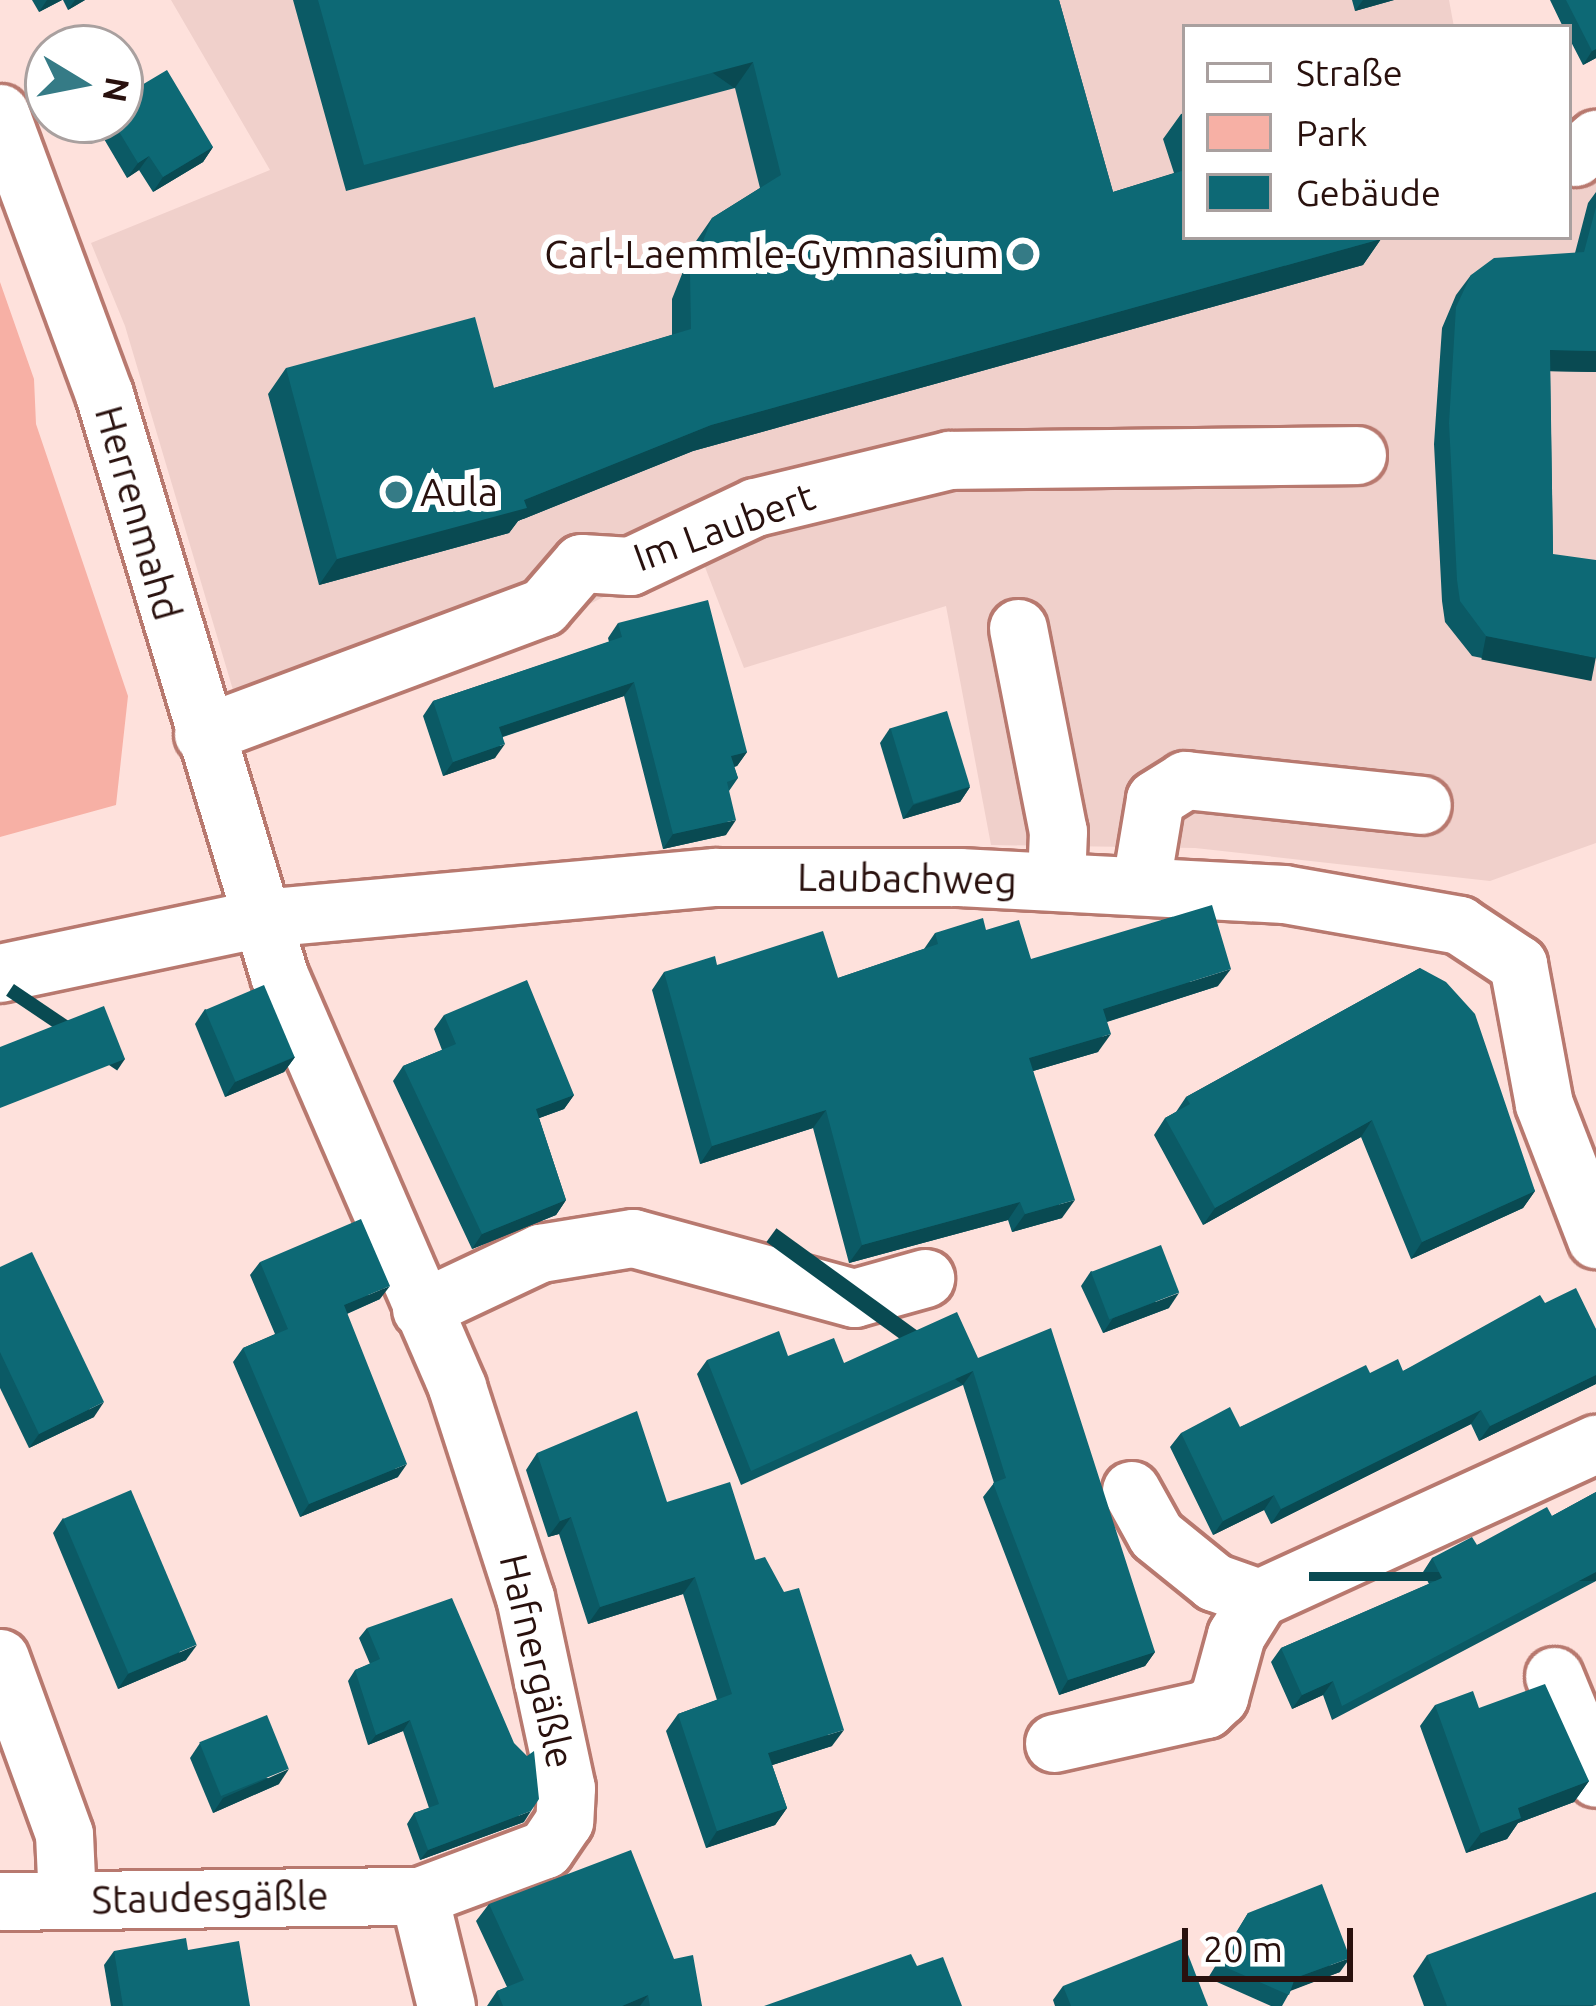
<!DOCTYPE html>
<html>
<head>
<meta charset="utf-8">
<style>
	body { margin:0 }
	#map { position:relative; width:1596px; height:2006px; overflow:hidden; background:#fee1dc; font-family:Ubuntu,sans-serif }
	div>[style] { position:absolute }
	.built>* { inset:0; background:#f0d0cb }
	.green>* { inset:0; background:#f7b0a5 }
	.roads { filter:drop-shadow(3px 0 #b8796f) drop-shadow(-3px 0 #b8796f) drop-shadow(0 3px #b8796f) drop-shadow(0 -3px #b8796f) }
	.minor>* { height:57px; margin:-28.5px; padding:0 28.5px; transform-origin:28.5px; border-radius:28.5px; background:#fff }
	.wall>* { inset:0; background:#0b5a65 }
	.shaded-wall>* { inset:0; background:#094a52; transform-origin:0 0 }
	.building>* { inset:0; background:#0d6975; transform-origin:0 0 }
	.dots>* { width:33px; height:33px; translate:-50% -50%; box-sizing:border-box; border:6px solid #fff; border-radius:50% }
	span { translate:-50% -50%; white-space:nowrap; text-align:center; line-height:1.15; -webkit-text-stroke:12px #fff; paint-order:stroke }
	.poi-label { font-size:39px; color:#29110e }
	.right { translate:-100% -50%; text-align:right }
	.left { translate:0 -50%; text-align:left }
	.street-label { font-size:39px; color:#29110e }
	.legend { position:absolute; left:1182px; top:24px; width:390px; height:216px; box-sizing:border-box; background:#fff; border:3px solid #a9a09f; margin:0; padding:15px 21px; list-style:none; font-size:36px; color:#29110e }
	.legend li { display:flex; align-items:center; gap:24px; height:60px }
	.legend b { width:60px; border:3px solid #a9a09f }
	.north { position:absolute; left:24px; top:24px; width:120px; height:120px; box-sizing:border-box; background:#fff; border:3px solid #a9a09f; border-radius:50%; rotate:100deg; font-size:33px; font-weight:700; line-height:48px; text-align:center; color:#29110e }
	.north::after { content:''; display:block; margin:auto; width:42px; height:54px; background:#357b86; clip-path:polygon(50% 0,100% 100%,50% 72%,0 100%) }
	.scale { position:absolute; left:1182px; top:1928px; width:171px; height:54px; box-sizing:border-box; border:6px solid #29110e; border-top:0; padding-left:15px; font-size:36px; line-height:42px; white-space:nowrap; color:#29110e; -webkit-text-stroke:9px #fff; paint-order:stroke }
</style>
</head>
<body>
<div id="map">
	<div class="built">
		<div style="clip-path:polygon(171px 0,1449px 0,1454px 27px,1185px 27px,1185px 237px,1569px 237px,1569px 126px,1596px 142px,1596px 843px,1490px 881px,1195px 848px,991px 845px,946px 606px,744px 668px,698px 549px,464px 668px,249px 744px,125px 326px,91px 243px,270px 170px)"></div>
	</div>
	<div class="green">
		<div style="clip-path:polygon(0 282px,34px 379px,36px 424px,128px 696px,116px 805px,0 837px)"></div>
	</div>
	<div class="roads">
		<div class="minor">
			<div style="left:0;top:113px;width:300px;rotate:69.7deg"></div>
			<div style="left:104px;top:394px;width:607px;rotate:73.24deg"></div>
			<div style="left:279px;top:975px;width:449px;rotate:66.6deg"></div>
			<div style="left:457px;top:1387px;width:221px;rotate:72.1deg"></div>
			<div style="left:525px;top:1597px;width:195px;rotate:77.9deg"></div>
			<div style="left:566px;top:1788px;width:33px;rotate:93deg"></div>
			<div style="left:564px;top:1821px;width:34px;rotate:124deg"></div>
			<div style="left:545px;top:1849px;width:134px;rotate:159.5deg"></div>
			<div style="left:419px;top:1896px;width:113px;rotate:76.2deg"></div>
			<div style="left:1575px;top:157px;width:28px;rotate:-41deg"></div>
			<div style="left:1018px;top:628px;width:207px;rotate:78.9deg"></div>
			<div style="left:1058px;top:831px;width:49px;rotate:92.3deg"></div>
			<div style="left:203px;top:734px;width:363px;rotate:-20.5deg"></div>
			<div style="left:543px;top:607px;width:58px;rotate:-49.2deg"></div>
			<div style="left:581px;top:563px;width:49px;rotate:3.5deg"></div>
			<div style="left:630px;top:566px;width:138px;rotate:-25.3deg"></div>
			<div style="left:755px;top:507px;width:200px;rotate:-13.6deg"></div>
			<div style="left:949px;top:460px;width:408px;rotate:-0.7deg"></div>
			<div style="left:1141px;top:883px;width:85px;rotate:-80.5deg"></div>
			<div style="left:1155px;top:799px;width:36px;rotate:-32deg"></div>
			<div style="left:1185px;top:780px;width:238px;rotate:6deg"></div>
			<div style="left:0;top:973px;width:268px;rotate:-11.9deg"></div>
			<div style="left:262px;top:918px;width:455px;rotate:-5.2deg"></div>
			<div style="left:715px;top:877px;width:244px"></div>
			<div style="left:959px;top:877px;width:325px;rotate:3deg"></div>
			<div style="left:1284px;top:894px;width:178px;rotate:10deg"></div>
			<div style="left:1459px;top:925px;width:71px;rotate:33.5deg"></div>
			<div style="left:1518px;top:964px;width:142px;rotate:79.5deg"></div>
			<div style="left:1544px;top:1104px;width:145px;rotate:68.9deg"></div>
			<div style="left:421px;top:1309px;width:132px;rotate:-25.2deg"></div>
			<div style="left:540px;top:1253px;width:94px;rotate:-9.2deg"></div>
			<div style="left:633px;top:1238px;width:229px;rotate:15.2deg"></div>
			<div style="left:854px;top:1298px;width:74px;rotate:-15.7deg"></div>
			<div style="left:1131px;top:1490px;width:51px;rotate:60.9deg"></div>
			<div style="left:1156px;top:1535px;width:75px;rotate:39deg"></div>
			<div style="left:1214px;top:1582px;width:48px;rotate:19.6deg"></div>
			<div style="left:0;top:1658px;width:187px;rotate:70deg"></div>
			<div style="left:64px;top:1834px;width:65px;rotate:87.4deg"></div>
			<div style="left:1554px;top:1676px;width:110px;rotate:67.6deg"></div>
			<div style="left:1054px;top:1743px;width:156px;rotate:-12.6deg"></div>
			<div style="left:1206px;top:1709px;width:18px;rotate:-43deg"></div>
			<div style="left:1219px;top:1697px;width:64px;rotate:-74.7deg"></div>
			<div style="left:1236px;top:1635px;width:44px;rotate:-58.1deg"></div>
			<div style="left:1259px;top:1598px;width:371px;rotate:-24.6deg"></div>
			<div style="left:0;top:1901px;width:419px;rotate:-0.7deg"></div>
		</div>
	</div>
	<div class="wall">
		<div style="clip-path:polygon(32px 0,62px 0,39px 12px)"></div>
		<div style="clip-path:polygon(63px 0,85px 0,68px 10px)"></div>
		<div style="clip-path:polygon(293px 0,1059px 0,1113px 192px,1174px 173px,1163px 139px,1181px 114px,1185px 113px,1185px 237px,1381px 239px,1363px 265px,693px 451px,518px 521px,509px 533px,319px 585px,268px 394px,286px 368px,494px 388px,672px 335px,672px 299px,694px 244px,712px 218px,760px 188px,735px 88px,346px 191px)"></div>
		<div style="clip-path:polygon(1352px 0,1394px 0,1355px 11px)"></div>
		<div style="clip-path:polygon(1550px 0,1596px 0,1596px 58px,1583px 65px,1569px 38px,1569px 27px,1563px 27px)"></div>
		<div style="clip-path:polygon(95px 120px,120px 120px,213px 147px,203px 162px,153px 192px,139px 170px,127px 178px,94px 122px)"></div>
		<div style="clip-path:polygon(1596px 192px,1596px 372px,1550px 371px,1553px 554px,1585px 679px,1472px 656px,1445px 622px,1442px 601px,1434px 444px,1442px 328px,1456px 295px,1471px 275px,1575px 253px,1588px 203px)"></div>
		<div style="clip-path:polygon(618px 623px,747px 752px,737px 766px,734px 767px,738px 778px,729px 791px,726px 835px,663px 849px,624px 696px,503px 737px,495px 758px,443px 776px,423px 716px,433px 701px,609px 642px,608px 638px)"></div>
		<div style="clip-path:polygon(890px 728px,970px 787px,960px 802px,903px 819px,880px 743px)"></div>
		<div style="clip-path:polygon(986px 930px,1031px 959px,1218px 986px,1107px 1022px,1098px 1052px,1033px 1071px,1062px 1218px,1012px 1232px,1008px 1220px,849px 1263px,813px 1128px,700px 1164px,652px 990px,664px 972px,717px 965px,838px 978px,924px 949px,935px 933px)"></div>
		<div style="clip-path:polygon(1420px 968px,1535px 1191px,1523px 1208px,1411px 1259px,1361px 1137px,1203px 1225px,1154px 1135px,1165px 1118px,1176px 1112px,1186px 1097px)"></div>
		<div style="clip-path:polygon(205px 1009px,295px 1057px,284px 1072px,225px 1097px,195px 1024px)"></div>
		<div style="clip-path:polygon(444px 1015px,574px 1095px,564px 1109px,539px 1118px,566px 1200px,556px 1215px,472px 1249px,393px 1081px,403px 1066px,442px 1050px,434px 1029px)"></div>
		<div style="clip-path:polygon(260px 1262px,380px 1299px,347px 1314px,398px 1477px,300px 1517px,233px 1362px,243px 1348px,275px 1334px,250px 1275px)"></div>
		<div style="clip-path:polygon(0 1267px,94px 1417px,29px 1448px,0 1388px)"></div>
		<div style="clip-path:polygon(1091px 1271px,1169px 1308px,1103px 1333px,1081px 1286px)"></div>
		<div style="clip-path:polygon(1545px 1303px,1596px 1329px,1596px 1384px,1479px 1441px,1471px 1424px,1271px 1524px,1264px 1510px,1213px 1535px,1170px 1447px,1181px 1433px,1240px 1427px,1370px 1373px,1403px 1371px)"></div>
		<div style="clip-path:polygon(788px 1356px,844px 1363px,978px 1358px,1155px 1652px,1145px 1666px,1059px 1695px,983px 1497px,994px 1483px,963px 1385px,741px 1485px,697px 1374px,707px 1360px)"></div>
		<div style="clip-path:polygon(537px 1453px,667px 1502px,755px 1560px,832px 1746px,772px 1765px,787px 1808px,775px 1825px,706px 1848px,666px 1731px,678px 1714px,717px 1700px,683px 1594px,588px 1624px,559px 1534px,548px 1537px,526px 1470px)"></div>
		<div style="clip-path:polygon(1596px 1492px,1596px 1581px,1332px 1720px,1323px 1695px,1292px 1709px,1271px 1662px,1281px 1648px,1429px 1584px,1423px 1572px,1432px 1558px,1477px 1545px,1552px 1516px)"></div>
		<div style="clip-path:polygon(63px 1518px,186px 1660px,118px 1689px,53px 1533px)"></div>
		<div style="clip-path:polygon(367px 1628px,524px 1822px,420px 1860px,407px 1824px,414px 1813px,429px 1808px,403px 1731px,368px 1745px,348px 1681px,355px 1670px,370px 1664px,359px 1638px)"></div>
		<div style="clip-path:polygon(1435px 1705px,1479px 1708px,1589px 1781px,1574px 1802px,1518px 1823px,1507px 1839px,1466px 1853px,1420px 1726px)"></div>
		<div style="clip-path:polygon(200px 1743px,279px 1784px,213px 1813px,190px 1758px)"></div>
		<div style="clip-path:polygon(489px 1904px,674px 1959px,702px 2006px,487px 2006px,497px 1991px,507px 1987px,476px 1921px)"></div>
		<div style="clip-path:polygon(1248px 1913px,1340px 1972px,1291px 1990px,1282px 2006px,1271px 2006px,1208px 1978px)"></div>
		<div style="clip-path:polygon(188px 1950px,250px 2006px,111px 2006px,104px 1965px,114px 1951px)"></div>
		<div style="clip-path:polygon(1427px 1955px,1596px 2006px,1424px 2006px,1413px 1976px)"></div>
		<div style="clip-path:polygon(1063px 1986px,1208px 2006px,1055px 2006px,1053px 2000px)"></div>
	</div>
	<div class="shaded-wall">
		<div style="clip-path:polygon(47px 0,62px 0,39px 12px)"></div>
		<div style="clip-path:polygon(75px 0,85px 0,68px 10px)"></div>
		<div style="clip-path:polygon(1363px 0,1394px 0,1355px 11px)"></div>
		<div style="clip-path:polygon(1596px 49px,1596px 58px,1583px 65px,1592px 51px)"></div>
		<div style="left:753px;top:62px;width:32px;height:402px;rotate:125deg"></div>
		<div style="clip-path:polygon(213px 147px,203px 162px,153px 192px,163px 177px)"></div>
		<div style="clip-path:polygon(149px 156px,139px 170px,127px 178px,138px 163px)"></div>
		<div style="clip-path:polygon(1381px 239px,1363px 265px,693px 451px,518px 521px,509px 533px,319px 585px,337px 559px,524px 500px,711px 425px)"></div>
		<div style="clip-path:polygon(1550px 350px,1596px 351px,1596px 372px,1536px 371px)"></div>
		<div style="left:1486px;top:636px;width:112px;height:24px;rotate:11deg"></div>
		<div style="clip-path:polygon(634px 682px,624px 696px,489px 741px,499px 727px)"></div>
		<div style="clip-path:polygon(505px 744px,495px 758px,443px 776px,453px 762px)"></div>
		<div style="clip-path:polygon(747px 752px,737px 766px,720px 770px,731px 756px)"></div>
		<div style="clip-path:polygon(970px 787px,960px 802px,903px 819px,913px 805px)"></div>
		<div style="clip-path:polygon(736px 820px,726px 835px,663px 849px,673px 834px)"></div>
		<div style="clip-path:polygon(1231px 969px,1218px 986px,1090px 1027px,1103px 1009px)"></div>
		<div style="clip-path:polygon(1111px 1034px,1098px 1052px,1016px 1076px,1029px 1058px)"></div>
		<div style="clip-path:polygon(295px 1057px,284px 1072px,225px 1097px,235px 1082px)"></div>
		<div style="left:125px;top:1059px;width:14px;height:134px;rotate:124deg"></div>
		<div style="clip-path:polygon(574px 1095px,564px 1109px,526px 1123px,536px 1109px)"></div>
		<div style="clip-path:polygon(826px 1110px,813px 1128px,700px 1164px,712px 1146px)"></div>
		<div style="clip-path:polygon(1372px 1120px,1361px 1137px,1203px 1225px,1215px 1208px)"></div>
		<div style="clip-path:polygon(1535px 1191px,1523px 1208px,1411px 1259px,1422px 1242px)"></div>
		<div style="clip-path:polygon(566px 1200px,556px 1215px,472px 1249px,482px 1234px)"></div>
		<div style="clip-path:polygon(1075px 1200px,1062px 1218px,1012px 1232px,1025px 1214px)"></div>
		<div style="clip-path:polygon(1020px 1202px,1008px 1220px,849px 1263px,862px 1245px)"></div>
		<div style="clip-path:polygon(390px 1286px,380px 1299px,334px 1319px,344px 1305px)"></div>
		<div style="clip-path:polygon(1179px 1293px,1169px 1308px,1103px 1333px,1113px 1318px)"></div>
		<div style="left:973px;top:1371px;width:17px;height:243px;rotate:126deg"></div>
		<div style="clip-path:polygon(1596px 1375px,1596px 1384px,1479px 1441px,1490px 1426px)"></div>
		<div style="clip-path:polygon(104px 1402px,94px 1417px,29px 1448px,39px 1434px)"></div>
		<div style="clip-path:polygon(1481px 1410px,1471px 1424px,1271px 1524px,1281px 1509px)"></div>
		<div style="clip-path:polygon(407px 1464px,398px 1477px,300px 1517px,309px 1504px)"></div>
		<div style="clip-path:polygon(1274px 1495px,1264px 1510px,1213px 1535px,1223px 1521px)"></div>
		<div style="clip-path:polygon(571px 1517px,559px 1534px,548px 1537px,560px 1521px)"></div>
		<div style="left:1596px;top:1572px;width:9px;height:287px;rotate:90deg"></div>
		<div style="clip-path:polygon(695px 1577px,683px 1594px,588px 1624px,600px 1607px)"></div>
		<div style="clip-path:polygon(197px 1645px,186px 1660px,118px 1689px,128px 1674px)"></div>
		<div style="clip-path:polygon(1155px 1652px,1145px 1666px,1059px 1695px,1068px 1680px)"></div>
		<div style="clip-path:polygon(1333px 1681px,1323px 1695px,1292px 1709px,1302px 1695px)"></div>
		<div style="clip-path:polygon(410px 1720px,403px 1731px,368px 1745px,376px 1735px)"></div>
		<div style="clip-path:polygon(844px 1730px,832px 1746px,757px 1770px,768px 1753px)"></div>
		<div style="clip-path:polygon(289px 1769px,279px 1784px,213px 1813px,223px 1798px)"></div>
		<div style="clip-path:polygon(1589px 1781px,1574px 1802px,1518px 1823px,1507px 1839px,1466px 1853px,1481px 1833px,1518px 1808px)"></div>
		<div style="clip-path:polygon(787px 1808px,775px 1825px,706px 1848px,717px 1831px)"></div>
		<div style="clip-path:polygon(531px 1811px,524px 1822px,420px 1860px,428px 1850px)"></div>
		<div style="clip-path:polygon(1350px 1958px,1340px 1972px,1285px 1993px,1295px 1978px)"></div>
		<div style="clip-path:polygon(648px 1995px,640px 2006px,622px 2006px)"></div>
	</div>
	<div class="building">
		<div style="clip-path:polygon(318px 0,1059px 0,1113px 192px,1185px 170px,1185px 237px,1380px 237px,1381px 239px,711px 425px,524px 500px,527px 508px,337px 559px,286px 368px,475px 317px,494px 388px,691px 329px,690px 274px,712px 218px,781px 175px,753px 62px,364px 165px)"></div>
		<div style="clip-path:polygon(1566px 0,1596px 0,1596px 49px,1592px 51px)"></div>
		<div style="clip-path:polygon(167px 70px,213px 147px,163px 177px,149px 156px,138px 163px,112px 120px,120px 120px,120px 98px)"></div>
		<div style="clip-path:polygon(1596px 207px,1596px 351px,1550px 350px,1553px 554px,1596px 560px,1596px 658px,1486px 636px,1460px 601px,1457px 580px,1449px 423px,1456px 307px,1471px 275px,1494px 258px,1584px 252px)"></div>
		<div style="clip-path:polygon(708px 600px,747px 752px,731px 756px,738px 778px,727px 782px,736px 820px,673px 834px,634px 682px,499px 727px,505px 744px,453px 762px,433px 701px,622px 637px,618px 623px)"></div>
		<div style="left:947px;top:711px;width:79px;height:59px;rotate:73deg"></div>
		<div style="clip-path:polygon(1212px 905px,1231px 969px,1103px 1009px,1111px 1034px,1029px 1058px,1075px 1200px,1025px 1214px,1020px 1202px,862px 1245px,826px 1110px,712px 1146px,664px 972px,715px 956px,717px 965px,823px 931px,838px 978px,938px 944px,935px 933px,983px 918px,986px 930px,1019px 920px,1031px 959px)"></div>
		<div style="clip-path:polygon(1420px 968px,1446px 982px,1475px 1014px,1535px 1191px,1422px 1242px,1372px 1120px,1215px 1208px,1165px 1118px,1190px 1104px,1186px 1097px)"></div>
		<div style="clip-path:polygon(527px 980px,574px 1095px,536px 1109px,566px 1200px,482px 1234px,403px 1066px,456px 1044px,444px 1015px)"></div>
		<div style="left:264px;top:985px;width:78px;height:64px;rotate:67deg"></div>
		<div style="clip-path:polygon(104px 1006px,125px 1059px,0 1108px,0 1047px)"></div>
		<div style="clip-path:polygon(361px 1219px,390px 1286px,344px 1305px,407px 1464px,309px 1504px,243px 1348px,288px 1329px,260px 1262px)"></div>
		<div style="left:1161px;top:1245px;width:51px;height:75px;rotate:69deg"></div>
		<div style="clip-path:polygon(32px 1252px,104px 1402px,39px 1434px,0 1352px,0 1267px)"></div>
		<div style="clip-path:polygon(1576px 1288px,1596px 1329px,1596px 1375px,1490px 1426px,1481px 1410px,1281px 1509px,1274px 1495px,1223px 1521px,1181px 1433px,1230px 1407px,1240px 1427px,1366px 1365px,1370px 1373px,1398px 1359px,1403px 1371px,1540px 1295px,1545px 1303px)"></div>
		<div style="clip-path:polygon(957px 1312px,978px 1358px,1051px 1328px,1155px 1652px,1068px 1680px,993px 1483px,1006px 1478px,973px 1371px,751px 1471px,707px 1360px,779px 1331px,788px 1356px,834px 1338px,844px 1363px)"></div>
		<div style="clip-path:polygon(637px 1411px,667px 1502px,730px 1482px,755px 1560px,765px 1557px,784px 1592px,799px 1588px,844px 1730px,768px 1753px,787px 1808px,717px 1831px,678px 1714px,732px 1694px,695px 1577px,600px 1607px,571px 1517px,560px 1521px,537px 1453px)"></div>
		<div style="left:131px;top:1490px;width:168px;height:74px;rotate:67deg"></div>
		<div style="clip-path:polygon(1596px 1492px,1596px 1572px,1342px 1706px,1333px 1681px,1302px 1695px,1281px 1648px,1442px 1578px,1432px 1558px,1472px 1537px,1477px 1545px,1547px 1507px,1552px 1516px)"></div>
		<div style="clip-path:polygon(452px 1598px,514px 1743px,527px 1756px,534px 1751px,539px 1799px,531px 1811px,428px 1850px,414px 1813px,439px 1804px,410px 1720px,376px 1735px,355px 1670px,380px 1659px,367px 1628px)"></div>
		<div style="clip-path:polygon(1545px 1684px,1589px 1781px,1518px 1808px,1521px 1818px,1481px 1833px,1435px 1705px,1473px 1691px,1479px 1708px)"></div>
		<div style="left:267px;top:1715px;width:58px;height:73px;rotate:68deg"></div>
		<div style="clip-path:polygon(631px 1850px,674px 1959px,693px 1955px,702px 2006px,650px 2006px,648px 1995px,622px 2006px,503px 2006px,497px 1991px,524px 1980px,489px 1904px)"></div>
		<div style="clip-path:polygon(1322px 1884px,1350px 1958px,1295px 1978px,1289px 1995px,1218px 1964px,1248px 1913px)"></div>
		<div style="clip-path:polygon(1596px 1892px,1596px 2005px,1447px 2006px,1427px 1955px)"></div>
		<div style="clip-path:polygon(186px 1938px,188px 1950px,239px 1941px,250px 2006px,123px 2006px,114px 1951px)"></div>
		<div style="clip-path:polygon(1182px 1939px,1208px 2006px,1071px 2006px,1063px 1986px)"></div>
		<div style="clip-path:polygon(911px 1954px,917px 1966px,943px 1957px,962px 2006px,764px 2006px)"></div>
	</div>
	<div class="dots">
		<div style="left:1023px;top:254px;background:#357b86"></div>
		<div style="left:396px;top:492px;background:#357b86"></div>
	</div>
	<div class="poi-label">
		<span class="right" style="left:999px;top:254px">Carl-Laemmle-Gymnasium</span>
		<span class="left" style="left:420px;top:492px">Aula</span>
	</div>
	<div class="street-label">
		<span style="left:138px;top:513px;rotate:74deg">Herrenmahd</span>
		<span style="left:724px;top:527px;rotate:-20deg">Im Laubert</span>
		<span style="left:907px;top:879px;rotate:1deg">Laubachweg</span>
		<span style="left:537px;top:1661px;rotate:77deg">Hafnergäßle</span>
		<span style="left:210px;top:1898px;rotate:-1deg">Staudesgäßle</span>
	</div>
	<ul class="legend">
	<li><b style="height:15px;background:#fff"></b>Straße</li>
	<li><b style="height:33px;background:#f7b0a5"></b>Park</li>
	<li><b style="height:33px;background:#0d6975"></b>Gebäude</li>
	</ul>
	<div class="north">N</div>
	<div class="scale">20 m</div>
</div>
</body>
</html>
